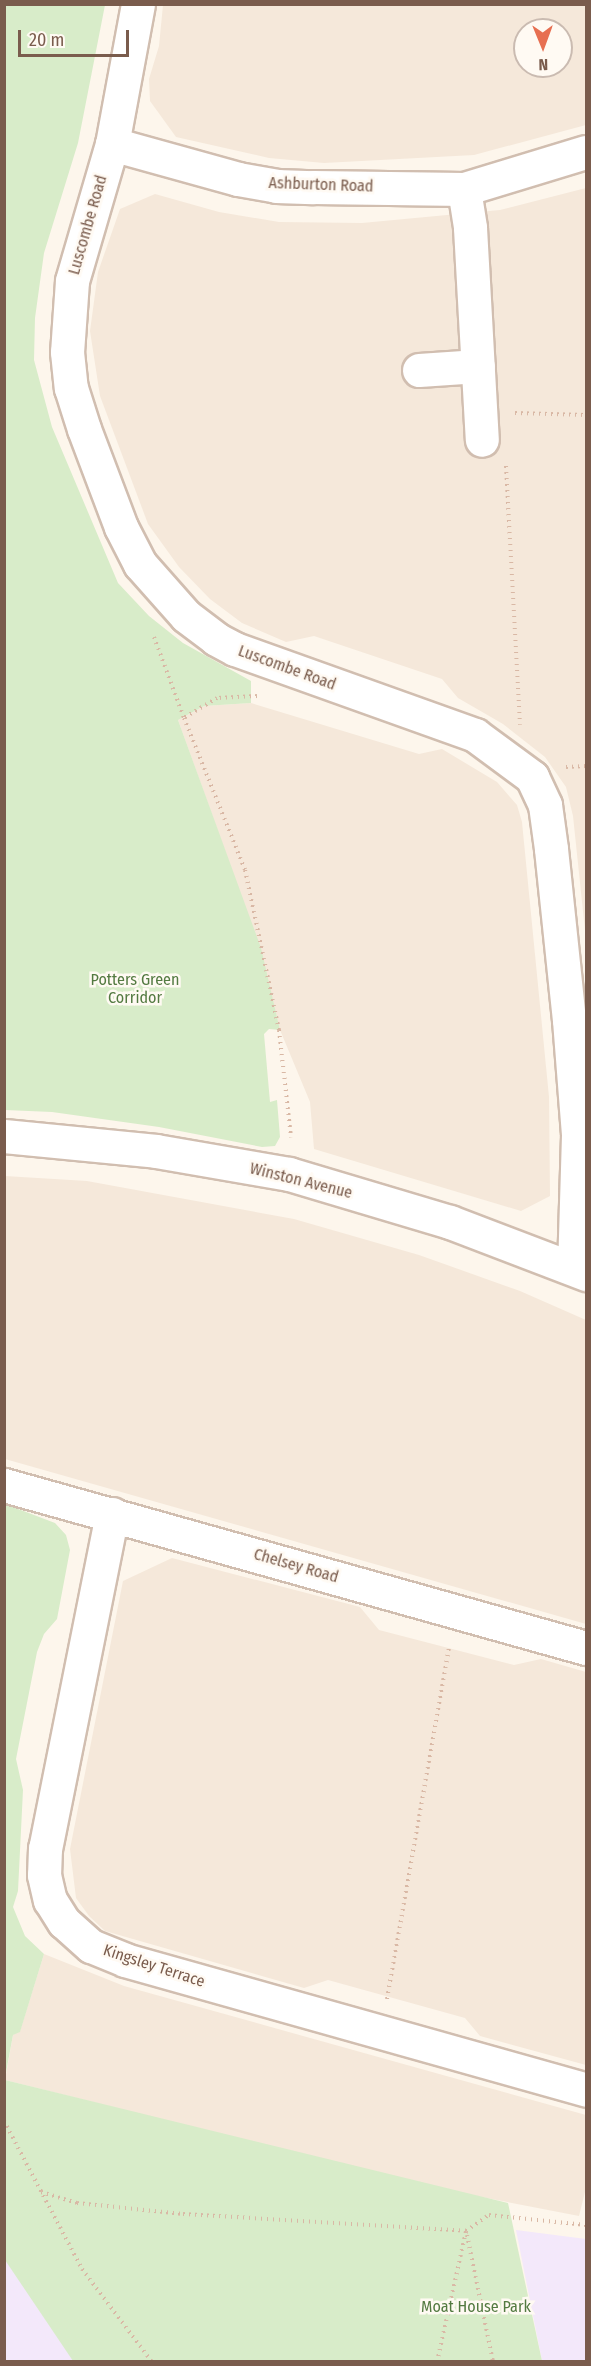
<!DOCTYPE html>
<html>
<head>
<meta charset="utf-8">
<style>
	body { margin:0 }
	#map { position:relative; width:591px; height:2366px; overflow:hidden; background:#fdf6ec; font-family:"Fira Sans Condensed",sans-serif }
	div>[style] { position:absolute }
	.residential>* { inset:0; background:#f5e8da }
	.education>* { inset:0; background:#f3e8fa }
	.green>* { inset:0; background:#d8ecc9 }
	.path>* { height:4px; margin-top:-2px; transform-origin:0; background:repeating-linear-gradient(90deg,#d9b8a5 0 1.5px,transparent 0 6px) }
	.roads { filter:drop-shadow(2px 0 #d1beb0) drop-shadow(-2px 0 #d1beb0) drop-shadow(0 2px #d1beb0) drop-shadow(0 -2px #d1beb0) }
	.minor>* { height:33px; margin:-16.5px; padding:0 16.5px; transform-origin:16.5px; border-radius:16.5px; background:#fff }
	span { translate:-50% -50%; white-space:nowrap; text-align:center; line-height:1.15; -webkit-text-stroke:5px #fffaf3; paint-order:stroke }
	.street-label { font-size:16px; color:#7a5c4d }
	.park-label { font-size:16px; color:#537a41 }
	.frame { position:absolute; inset:0; border:6px solid #7a5c4d; pointer-events:none }
	.north { position:absolute; left:513px; top:18px; width:60px; height:60px; box-sizing:border-box; background:#fffaf3; border:2px solid #cabbb1; border-radius:50%; rotate:179deg; font-size:16px; font-weight:700; line-height:24px; text-align:center; color:#7a5c4d }
	.north::after { content:''; display:block; margin:auto; width:21px; height:27px; background:#e76f51; clip-path:polygon(50% 0,100% 100%,50% 72%,0 100%) }
	.scale { position:absolute; left:18px; top:30px; width:111px; height:27px; box-sizing:border-box; border:3px solid #7a5c4d; border-top:0; padding-left:8px; font-size:18px; line-height:21px; white-space:nowrap; color:#7a5c4d; -webkit-text-stroke:4px #fffaf3; paint-order:stroke }
</style>
</head>
<body>
<div id="map">
	<div class="residential">
		<div style="clip-path:polygon(evenodd,163px 5px,586px 5px,586px 125px,474px 155px,324px 163px,269px 158px,176px 137px,150px 101px,149px 79px,159px 46px,163px 5px,525px 30px,561px 30px,561px 66px,525px 66px,525px 30px)"></div>
		<div style="clip-path:polygon(586px 188px,586px 940px,573px 816px,566px 787px,545px 757px,503px 724px,458px 698px,442px 679px,314px 636px,286px 642px,242px 623px,210px 599px,179px 567px,148px 524px,100px 396px,90px 331px,98px 272px,120px 209px,155px 194px,219px 212px,279px 222px,362px 223px,500px 210px)"></div>
		<div style="clip-path:polygon(251px 703px,419px 754px,442px 749px,497px 782px,517px 805px,522px 822px,549px 1097px,550px 1196px,521px 1211px,314px 1149px,310px 1102px,280px 1030px,260px 948px,178px 720px,204px 706px)"></div>
		<div style="clip-path:polygon(5px 1176px,87px 1181px,294px 1219px,419px 1255px,520px 1291px,586px 1320px,586px 1624px,5px 1459px)"></div>
		<div style="clip-path:polygon(172px 1558px,360px 1607px,379px 1630px,514px 1665px,541px 1659px,586px 1672px,586px 2065px,480px 2036px,465px 2018px,328px 1980px,304px 1988px,105px 1931px,89px 1916px,76px 1898px,70px 1849px,123px 1581px)"></div>
		<div style="clip-path:polygon(44px 1954px,124px 1986px,586px 2115px,586px 2188px,579px 2216px,440px 2189px,5px 2080px,13px 2035px,20px 2031px)"></div>
	</div>
	<div class="education">
		<div style="clip-path:polygon(516px 2230px,586px 2239px,586px 2361px,542px 2361px)"></div>
		<div style="clip-path:polygon(4px 2241px,82px 2361px,5px 2361px)"></div>
	</div>
	<div class="green">
		<div style="clip-path:polygon(5px 4px,105px 5px,78px 143px,44px 253px,35px 318px,34px 360px,52px 427px,118px 583px,149px 616px,183px 643px,251px 681px,251px 703px,204px 706px,178px 720px,261px 948px,280px 1030px,269px 1029px,264px 1034px,270px 1102px,277px 1100px,280px 1137px,275px 1146px,262px 1147px,159px 1127px,52px 1112px,5px 1110px)"></div>
		<div style="clip-path:polygon(5px 1504px,55px 1523px,66px 1535px,70px 1550px,57px 1619px,44px 1634px,37px 1652px,16px 1759px,23px 1790px,18px 1891px,13px 1907px,25px 1936px,44px 1954px,20px 2032px,13px 2035px,5px 2078px)"></div>
		<div style="clip-path:polygon(5px 2080px,508px 2203px,542px 2361px,73px 2361px,5px 2260px)"></div>
	</div>
	<div class="path">
		<div style="left:515px;top:413px;width:71px;rotate:1.6deg"></div>
		<div style="left:506px;top:466px;width:259px;rotate:86.9deg"></div>
		<div style="left:154px;top:637px;width:86px;rotate:69.7deg"></div>
		<div style="left:257px;top:696px;width:40px;rotate:177.1deg"></div>
		<div style="left:217px;top:698px;width:39px;rotate:149deg"></div>
		<div style="left:184px;top:718px;width:164px;rotate:68.1deg"></div>
		<div style="left:245px;top:870px;width:164px;rotate:78deg"></div>
		<div style="left:279px;top:1030px;width:108px;rotate:83.6deg"></div>
		<div style="left:566px;top:767px;width:20px;rotate:-3deg"></div>
		<div style="left:387px;top:1999px;width:358px;rotate:-80deg"></div>
		<div style="left:4px;top:2121px;width:167px;rotate:62.2deg"></div>
		<div style="left:82px;top:2269px;width:116px;rotate:53deg"></div>
		<div style="left:41px;top:2192px;width:38px;rotate:17deg"></div>
		<div style="left:77px;top:2203px;width:107px;rotate:5.9deg"></div>
		<div style="left:183px;top:2214px;width:284px;rotate:3.4deg"></div>
		<div style="left:467px;top:2235px;width:130px;rotate:78.4deg"></div>
		<div style="left:437px;top:2362px;width:134px;rotate:-77.5deg"></div>
		<div style="left:466px;top:2231px;width:28px;rotate:-35deg"></div>
		<div style="left:489px;top:2215px;width:98px;rotate:5.9deg"></div>
	</div>
	<div class="roads">
		<div class="minor">
			<div style="left:138px;top:4px;width:142px;rotate:100.5deg"></div>
			<div style="left:112px;top:144px;width:143px;rotate:106.3deg"></div>
			<div style="left:72px;top:281px;width:71px;rotate:94deg"></div>
			<div style="left:67px;top:352px;width:36px;rotate:84deg"></div>
			<div style="left:71px;top:388px;width:43px;rotate:72.4deg"></div>
			<div style="left:84px;top:429px;width:105px;rotate:69.3deg"></div>
			<div style="left:121px;top:527px;width:42px;rotate:62.8deg"></div>
			<div style="left:140px;top:564px;width:69px;rotate:48.5deg"></div>
			<div style="left:186px;top:616px;width:38px;rotate:37deg"></div>
			<div style="left:216px;top:639px;width:21px;rotate:28deg"></div>
			<div style="left:235px;top:649px;width:255px;rotate:19.7deg"></div>
			<div style="left:475px;top:735px;width:71px;rotate:36.4deg"></div>
			<div style="left:532px;top:777px;width:31px;rotate:65deg"></div>
			<div style="left:545px;top:805px;width:44px;rotate:82.2deg"></div>
			<div style="left:551px;top:849px;width:172px;rotate:84deg"></div>
			<div style="left:569px;top:1020px;width:115px;rotate:85.5deg"></div>
			<div style="left:578px;top:1135px;width:133px;rotate:91.7deg"></div>
			<div style="left:112px;top:144px;width:131px;rotate:15.5deg"></div>
			<div style="left:238px;top:179px;width:39px;rotate:10deg"></div>
			<div style="left:276px;top:186px;width:37px;rotate:2deg"></div>
			<div style="left:313px;top:187px;width:151px;rotate:0.8deg"></div>
			<div style="left:464px;top:189px;width:127px;rotate:-16.9deg"></div>
			<div style="left:464px;top:189px;width:39px;rotate:81deg"></div>
			<div style="left:470px;top:228px;width:212px;rotate:86.8deg"></div>
			<div style="left:419px;top:370px;width:59px;rotate:-3.9deg"></div>
			<div style="left:4px;top:1136px;width:153px;rotate:5.6deg"></div>
			<div style="left:156px;top:1151px;width:135px;rotate:9.8deg"></div>
			<div style="left:289px;top:1174px;width:168px;rotate:16.6deg"></div>
			<div style="left:450px;top:1222px;width:146px;rotate:20.9deg"></div>
			<div style="left:4px;top:1485px;width:604px;rotate:15.65deg"></div>
			<div style="left:112px;top:1514px;width:341px;rotate:101.3deg"></div>
			<div style="left:45px;top:1848px;width:27px;rotate:92deg"></div>
			<div style="left:44px;top:1875px;width:26px;rotate:77deg"></div>
			<div style="left:50px;top:1900px;width:26px;rotate:58deg"></div>
			<div style="left:64px;top:1922px;width:36px;rotate:42deg"></div>
			<div style="left:91px;top:1946px;width:37px;rotate:22deg"></div>
			<div style="left:125px;top:1960px;width:479px;rotate:15.7deg"></div>
		</div>
	</div>
	<div class="street-label">
		<span style="left:321px;top:185px;rotate:2deg">Ashburton Road</span>
		<span style="left:88px;top:225px;rotate:-74deg">Luscombe Road</span>
		<span style="left:287px;top:668px;rotate:20deg">Luscombe Road</span>
		<span style="left:301px;top:1181px;rotate:14deg">Winston Avenue</span>
		<span style="left:296px;top:1566px;rotate:16deg">Chelsey Road</span>
		<span style="left:154px;top:1966px;rotate:18deg">Kingsley Terrace</span>
	</div>
	<div class="park-label">
		<span style="left:135px;top:989px">Potters Green<br>Corridor</span>
		<span style="left:476px;top:2307px">Moat House Park</span>
	</div>
	<div class="frame"></div>
	<div class="north">N</div>
	<div class="scale">20 m</div>
</div>
</body>
</html>
